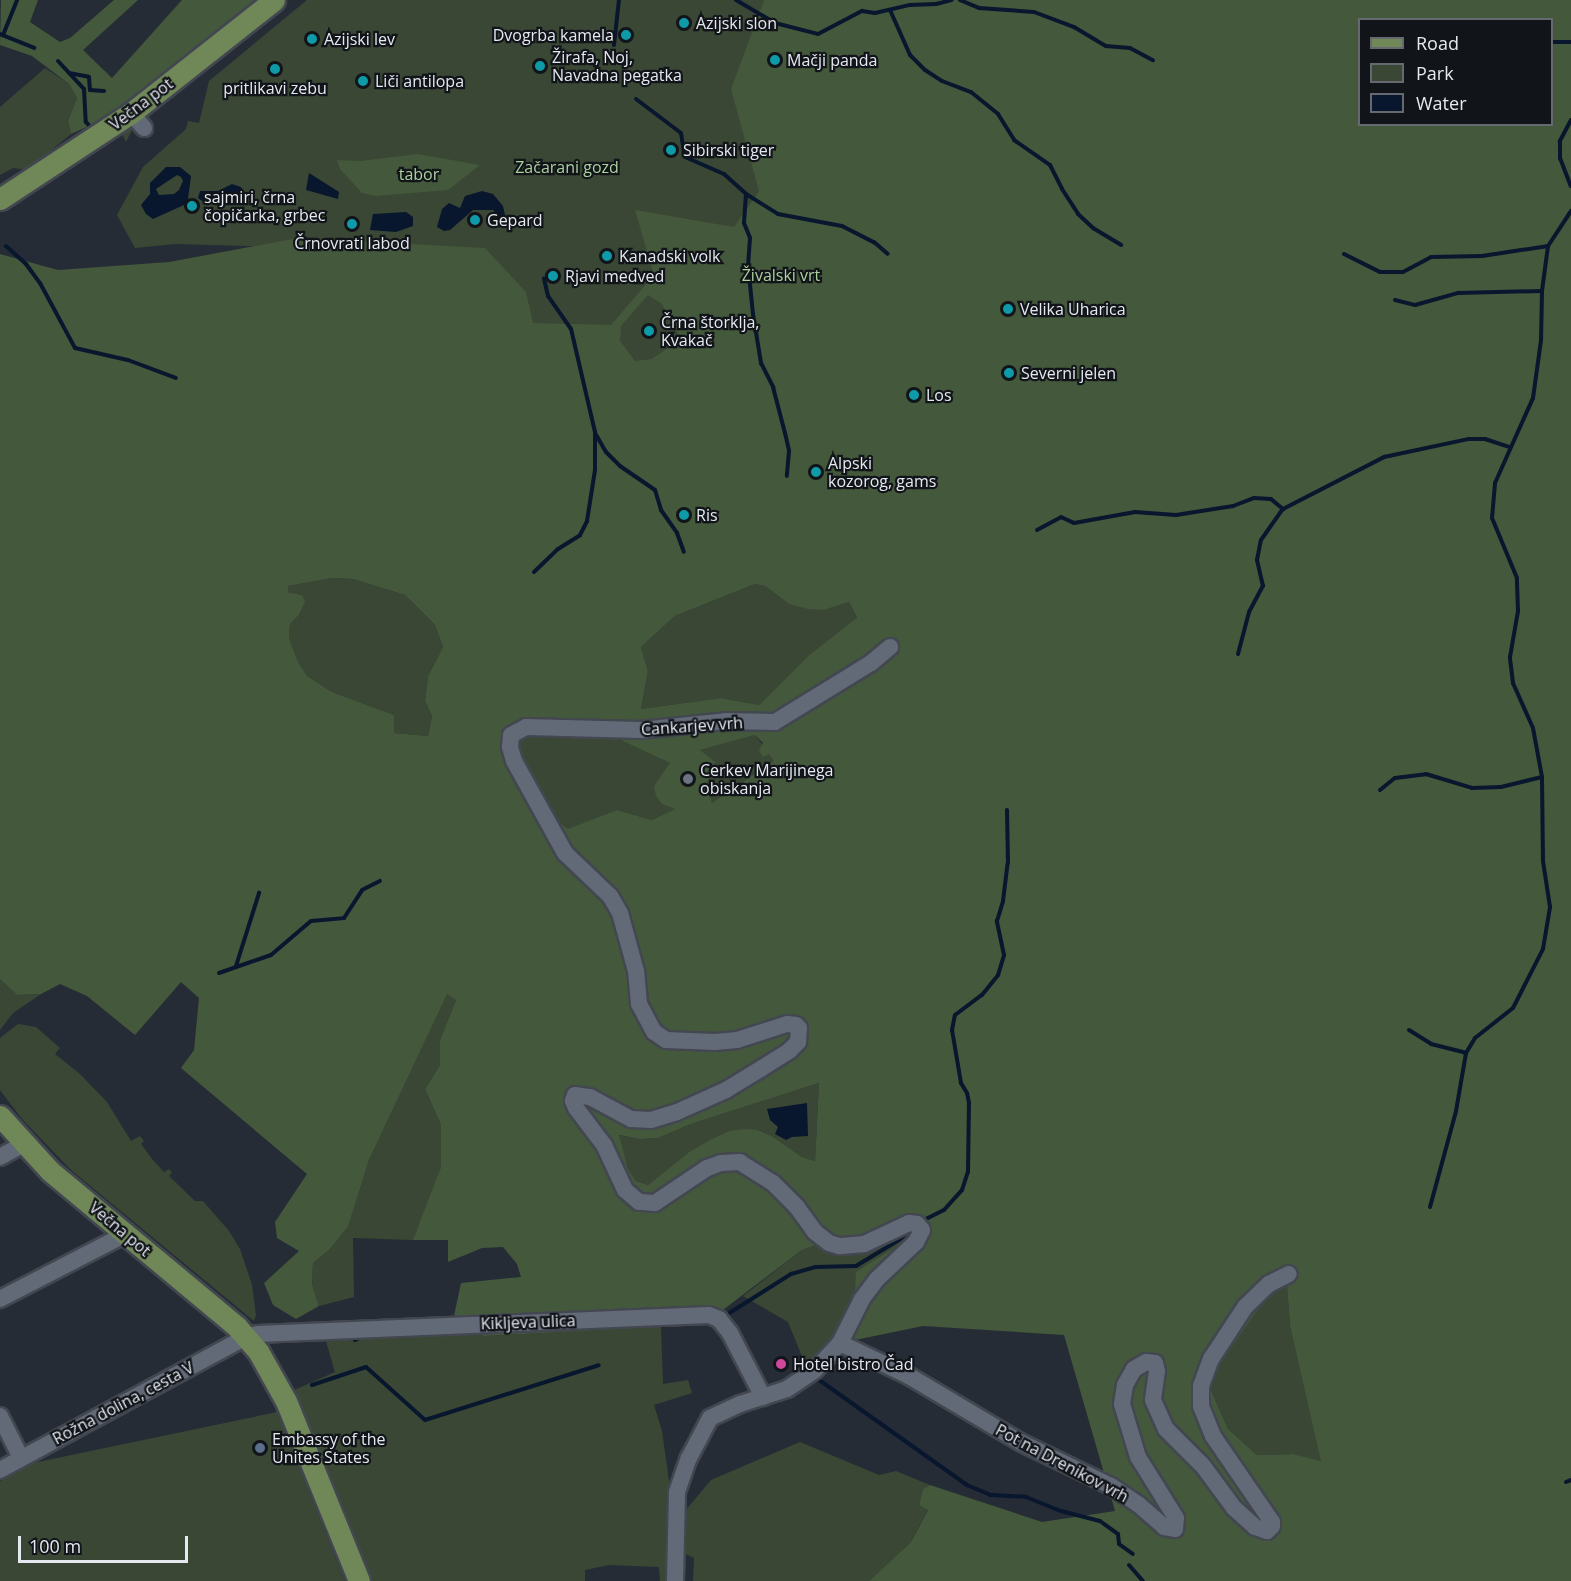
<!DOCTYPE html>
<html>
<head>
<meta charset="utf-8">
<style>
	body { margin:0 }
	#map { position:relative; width:1571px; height:1581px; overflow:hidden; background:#262c36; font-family:"Open Sans",sans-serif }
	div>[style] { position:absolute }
	.green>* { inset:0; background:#3a4734 }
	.forest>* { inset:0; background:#44583b }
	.water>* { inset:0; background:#08162e }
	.stream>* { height:4px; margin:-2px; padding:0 2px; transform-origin:2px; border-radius:2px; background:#08162e }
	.roads { filter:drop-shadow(2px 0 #424750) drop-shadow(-2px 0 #424750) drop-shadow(0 2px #424750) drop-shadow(0 -2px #424750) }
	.minor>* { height:16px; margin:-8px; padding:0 8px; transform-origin:8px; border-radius:8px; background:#636a77 }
	.major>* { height:21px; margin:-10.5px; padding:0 10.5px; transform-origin:10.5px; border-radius:10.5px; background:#708757 }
	.dots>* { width:16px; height:16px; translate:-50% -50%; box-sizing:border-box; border:3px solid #111419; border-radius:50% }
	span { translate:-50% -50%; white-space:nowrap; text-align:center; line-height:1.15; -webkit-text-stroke:4.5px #111419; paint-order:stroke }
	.poi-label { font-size:16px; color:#e5e9f0 }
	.left { translate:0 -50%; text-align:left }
	.right { translate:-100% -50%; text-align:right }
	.street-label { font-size:16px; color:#e5e9f0 }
	.park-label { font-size:16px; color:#acd19d }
	.legend { position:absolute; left:1358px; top:18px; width:195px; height:108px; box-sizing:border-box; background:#111419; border:2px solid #66696f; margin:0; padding:8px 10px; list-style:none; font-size:18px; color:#e5e9f0 }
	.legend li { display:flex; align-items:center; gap:12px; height:30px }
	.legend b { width:30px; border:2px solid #66696f }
	.scale { position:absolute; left:18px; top:1536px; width:170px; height:27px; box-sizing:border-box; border:3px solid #e5e9f0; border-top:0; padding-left:8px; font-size:18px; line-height:21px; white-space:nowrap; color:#e5e9f0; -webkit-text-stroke:4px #111419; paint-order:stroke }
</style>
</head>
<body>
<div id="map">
	<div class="green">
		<div style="clip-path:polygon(307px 0,1127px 0,897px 561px,423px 251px,175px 244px,135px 248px,117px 215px,143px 167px,186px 129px,188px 121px,199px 123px,209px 81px)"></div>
		<div style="clip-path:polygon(45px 68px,69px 84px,77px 98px,68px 121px,71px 134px,27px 170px,13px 168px,0 175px,0 107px)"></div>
		<div style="clip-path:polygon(125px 127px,132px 130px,126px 142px,122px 134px,0 212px,0 205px)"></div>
		<div style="clip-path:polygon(333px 578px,353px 579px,405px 595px,435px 625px,443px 647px,428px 676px,425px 701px,432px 716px,428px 736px,394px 733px,394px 715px,332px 692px,307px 676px,298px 662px,289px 638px,290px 624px,298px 616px,302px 595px,288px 592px,288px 586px)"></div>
		<div style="clip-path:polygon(755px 584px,765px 586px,789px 604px,824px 610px,849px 602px,857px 619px,808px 656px,759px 705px,721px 698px,641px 709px,648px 673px,641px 647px,675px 616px)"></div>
		<div style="clip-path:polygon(553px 733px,605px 733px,670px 763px,668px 804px,675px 809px,652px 820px,617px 810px,568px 830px,549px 816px,515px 748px,523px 737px)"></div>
		<div style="clip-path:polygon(755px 735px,775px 761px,712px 804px,707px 783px,714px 762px,699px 750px)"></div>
		<div style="clip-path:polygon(0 979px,17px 995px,41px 994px,13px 1013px,0 1030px)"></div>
		<div style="clip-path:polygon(447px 993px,456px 1000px,440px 1040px,440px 1065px,425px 1089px,441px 1125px,441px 1167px,428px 1205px,413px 1240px,353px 1238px,354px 1297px,319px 1306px,312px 1284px,313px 1263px,329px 1250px,348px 1227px,369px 1160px)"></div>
		<div style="clip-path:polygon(18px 1024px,36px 1027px,60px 1048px,55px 1054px,80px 1074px,107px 1102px,131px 1141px,140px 1136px,144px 1141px,141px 1144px,152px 1159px,164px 1172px,169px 1169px,172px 1172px,169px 1176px,195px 1201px,203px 1201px,229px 1231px,240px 1249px,252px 1285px,256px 1315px,254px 1321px,71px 1170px,22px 1119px,0 1090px,0 1038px)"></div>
		<div style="clip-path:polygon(819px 1083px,815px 1161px,802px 1157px,772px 1136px,759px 1130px,729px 1131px,689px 1152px,648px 1185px,636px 1181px,628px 1169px,618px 1135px,640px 1139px,658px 1138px,691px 1124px)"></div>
		<div style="clip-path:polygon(908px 1232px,912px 1237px,808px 1371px,788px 1322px,743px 1296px,802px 1250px,822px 1243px)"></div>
		<div style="clip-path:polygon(1287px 1286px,1290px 1326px,1322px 1462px,1293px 1454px,1257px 1455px,1228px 1429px,1211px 1390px,1217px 1368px,1243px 1330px,1266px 1298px)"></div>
		<div style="clip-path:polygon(661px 1327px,663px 1384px,688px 1380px,692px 1393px,654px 1405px,662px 1431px,671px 1495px,671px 1581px,660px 1581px,659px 1567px,609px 1565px,585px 1570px,585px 1581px,369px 1581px,292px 1391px,335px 1372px,325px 1338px,451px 1330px,484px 1336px)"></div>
		<div style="clip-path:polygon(277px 1412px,345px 1581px,0 1581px,0 1481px,33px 1463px)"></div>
		<div style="clip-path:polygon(800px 1442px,879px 1475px,896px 1471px,930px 1485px,923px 1489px,919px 1505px,928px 1509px,911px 1542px,869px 1581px,693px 1581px,694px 1558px,681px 1552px,685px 1511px,711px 1480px)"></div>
	</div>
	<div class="forest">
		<div style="clip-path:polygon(1px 0,38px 0,30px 22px,60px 42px,70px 38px,114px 0,138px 0,83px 50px,112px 78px,182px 0,260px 0,113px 115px,71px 134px,68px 121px,77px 98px,69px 84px,32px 56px,0 45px)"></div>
		<div style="clip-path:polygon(evenodd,764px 0,1571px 0,1571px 1581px,869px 1581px,911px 1542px,928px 1510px,919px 1505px,923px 1489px,930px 1485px,1042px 1522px,1115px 1511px,1064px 1335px,923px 1326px,855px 1340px,837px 1339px,854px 1314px,856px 1272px,911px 1237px,907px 1232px,822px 1243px,802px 1250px,703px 1325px,484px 1336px,451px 1330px,461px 1283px,521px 1277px,517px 1264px,503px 1247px,482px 1248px,448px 1262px,448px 1240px,413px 1240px,441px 1167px,441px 1125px,425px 1089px,440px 1065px,440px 1040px,456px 1000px,447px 994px,369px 1160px,348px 1227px,329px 1250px,313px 1263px,312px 1284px,319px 1306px,296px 1319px,273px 1305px,264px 1283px,299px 1251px,277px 1238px,275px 1222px,307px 1174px,181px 1068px,194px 1050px,199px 998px,181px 982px,135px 1035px,87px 996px,60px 984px,41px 994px,17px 995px,0 979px,0 254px,58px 270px,169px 262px,298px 238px,485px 248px,526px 292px,533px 323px,611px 325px,654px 275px,635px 210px,734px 227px,759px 191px,731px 89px,764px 0,1360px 20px,1552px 20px,1552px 124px,1360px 124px,1360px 20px,764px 0,648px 295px,662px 304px,679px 335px,672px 345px,652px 359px,635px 361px,620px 341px,621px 326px,648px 295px,764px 0,333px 578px,353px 579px,405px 595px,435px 625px,443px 647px,428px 676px,425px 701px,432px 716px,428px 736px,394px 733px,394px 715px,332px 692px,307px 676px,298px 662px,289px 638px,290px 624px,298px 616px,305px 602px,302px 595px,288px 592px,288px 586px,333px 578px,764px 0,755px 584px,765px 586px,789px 604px,808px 609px,824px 610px,849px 602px,857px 618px,808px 656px,759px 705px,721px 698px,641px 709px,648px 672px,641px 647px,675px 616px,755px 584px,764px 0,553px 733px,605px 733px,670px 763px,654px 786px,656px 796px,662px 804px,675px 809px,652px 820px,617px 810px,568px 829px,549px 816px,515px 748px,523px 737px,553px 733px,764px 0,755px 735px,763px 743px,759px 751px,763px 757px,769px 754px,774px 761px,712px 803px,707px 783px,715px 762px,700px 750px,755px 735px,764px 0,819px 1083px,815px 1161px,802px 1157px,772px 1136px,758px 1130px,745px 1129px,729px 1131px,710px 1140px,689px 1152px,648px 1185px,636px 1181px,628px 1169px,619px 1135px,640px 1139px,658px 1138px,691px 1124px,819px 1083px,764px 0,1287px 1286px,1290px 1326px,1321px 1461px,1293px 1454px,1257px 1455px,1228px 1429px,1211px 1390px,1217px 1368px,1266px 1298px,1287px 1286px)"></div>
		<div style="clip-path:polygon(418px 154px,480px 165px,448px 190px,376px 196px,362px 193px,340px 169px,337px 160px,360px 161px)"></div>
	</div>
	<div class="water">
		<div style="clip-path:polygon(evenodd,166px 167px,180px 167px,191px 176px,188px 199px,184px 205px,153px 219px,146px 214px,141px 205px,150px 194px,150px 183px,166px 167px,177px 175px,181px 177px,183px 181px,179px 190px,174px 194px,159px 195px,156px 189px,177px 175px)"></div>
		<div style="clip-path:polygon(309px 173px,339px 192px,338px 199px,306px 190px)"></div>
		<div style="clip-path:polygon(232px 184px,241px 187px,244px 192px,243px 202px,229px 202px,218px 197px,205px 203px,198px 198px,200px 191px,218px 191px)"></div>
		<div style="clip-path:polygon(482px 191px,493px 194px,503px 206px,507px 224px,493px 210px,473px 210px,450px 230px,444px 231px,437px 227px,442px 209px,449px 203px,460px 208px,465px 196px)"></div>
		<div style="clip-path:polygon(406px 212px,413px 217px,413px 226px,396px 232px,370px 230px,373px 214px)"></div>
		<div style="clip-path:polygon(807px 1103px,808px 1136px,792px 1137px,786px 1140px,775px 1134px,778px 1127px,770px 1120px,767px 1109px)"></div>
	</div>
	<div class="stream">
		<div style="left:736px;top:0;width:45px;rotate:30.5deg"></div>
		<div style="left:775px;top:23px;width:44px;rotate:14.3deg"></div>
		<div style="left:818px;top:34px;width:50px;rotate:-27.6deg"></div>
		<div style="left:862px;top:11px;width:13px;rotate:9deg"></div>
		<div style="left:875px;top:13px;width:36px;rotate:-13deg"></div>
		<div style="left:910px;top:5px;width:26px;rotate:-2deg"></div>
		<div style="left:936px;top:4px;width:16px;rotate:-14deg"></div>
		<div style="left:960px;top:0;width:21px;rotate:23deg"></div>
		<div style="left:979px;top:8px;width:55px;rotate:4.2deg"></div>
		<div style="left:1034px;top:12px;width:43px;rotate:20.6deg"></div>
		<div style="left:1074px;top:27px;width:37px;rotate:31deg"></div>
		<div style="left:1106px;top:46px;width:24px;rotate:5deg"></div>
		<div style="left:1130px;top:48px;width:26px;rotate:28deg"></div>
		<div style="left:890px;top:10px;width:49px;rotate:66deg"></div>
		<div style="left:910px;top:55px;width:21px;rotate:45deg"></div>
		<div style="left:925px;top:70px;width:20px;rotate:33deg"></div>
		<div style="left:942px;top:81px;width:31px;rotate:21deg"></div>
		<div style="left:971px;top:92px;width:35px;rotate:39deg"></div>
		<div style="left:998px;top:114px;width:31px;rotate:58deg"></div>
		<div style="left:1014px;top:140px;width:44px;rotate:34.8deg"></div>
		<div style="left:1050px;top:165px;width:27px;rotate:63deg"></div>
		<div style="left:1062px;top:189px;width:30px;rotate:57deg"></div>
		<div style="left:1078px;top:214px;width:21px;rotate:43deg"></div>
		<div style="left:1093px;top:228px;width:33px;rotate:31deg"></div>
		<div style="left:0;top:34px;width:37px;rotate:22deg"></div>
		<div style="left:3px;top:35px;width:37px;rotate:-68deg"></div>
		<div style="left:1552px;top:42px;width:19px"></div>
		<div style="left:614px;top:45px;width:45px;rotate:-83.7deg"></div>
		<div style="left:58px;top:61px;width:38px;rotate:47deg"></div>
		<div style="left:84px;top:89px;width:33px;rotate:87deg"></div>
		<div style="left:86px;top:122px;width:8px;rotate:50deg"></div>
		<div style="left:69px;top:73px;width:20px;rotate:11deg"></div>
		<div style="left:89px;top:77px;width:13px;rotate:86deg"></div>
		<div style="left:90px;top:90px;width:14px;rotate:4deg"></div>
		<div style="left:636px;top:99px;width:56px;rotate:37.1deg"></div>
		<div style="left:681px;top:133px;width:24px;rotate:81deg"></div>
		<div style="left:685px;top:157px;width:43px;rotate:23.6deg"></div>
		<div style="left:724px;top:174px;width:30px;rotate:42deg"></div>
		<div style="left:746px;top:194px;width:38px;rotate:32deg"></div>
		<div style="left:778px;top:214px;width:65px;rotate:10.6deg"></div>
		<div style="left:842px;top:226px;width:36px;rotate:27deg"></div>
		<div style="left:874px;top:242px;width:18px;rotate:41deg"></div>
		<div style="left:1571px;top:120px;width:24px;rotate:118deg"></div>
		<div style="left:1560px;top:141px;width:17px;rotate:90deg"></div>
		<div style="left:1560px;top:158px;width:30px;rotate:69deg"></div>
		<div style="left:746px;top:194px;width:29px;rotate:94deg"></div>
		<div style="left:744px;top:223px;width:16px;rotate:68deg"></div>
		<div style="left:750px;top:238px;width:27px;rotate:94deg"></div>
		<div style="left:748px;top:265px;width:49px;rotate:84.2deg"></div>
		<div style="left:753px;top:314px;width:50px;rotate:80.7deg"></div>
		<div style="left:761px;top:363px;width:27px;rotate:63deg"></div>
		<div style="left:773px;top:387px;width:48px;rotate:75.4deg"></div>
		<div style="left:785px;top:433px;width:18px;rotate:77deg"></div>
		<div style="left:789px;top:451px;width:25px;rotate:95deg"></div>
		<div style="left:6px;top:246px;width:27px;rotate:42deg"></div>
		<div style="left:26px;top:264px;width:24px;rotate:54deg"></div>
		<div style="left:40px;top:283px;width:74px;rotate:61.7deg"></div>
		<div style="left:75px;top:348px;width:54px;rotate:12.8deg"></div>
		<div style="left:128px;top:360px;width:51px;rotate:20.6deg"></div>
		<div style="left:1344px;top:254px;width:40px;rotate:26.6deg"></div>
		<div style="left:1380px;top:272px;width:23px"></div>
		<div style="left:1403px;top:272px;width:32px;rotate:-28deg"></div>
		<div style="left:1431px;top:257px;width:51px;rotate:-1.1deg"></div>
		<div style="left:1482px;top:256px;width:67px;rotate:-8.6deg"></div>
		<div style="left:1395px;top:300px;width:21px;rotate:14deg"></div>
		<div style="left:1415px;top:305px;width:45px;rotate:-15.6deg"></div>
		<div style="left:1458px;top:293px;width:84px;rotate:-1.4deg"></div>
		<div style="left:595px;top:433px;width:22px;rotate:60deg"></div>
		<div style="left:606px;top:452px;width:20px;rotate:45deg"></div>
		<div style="left:620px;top:466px;width:42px;rotate:34.4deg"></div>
		<div style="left:655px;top:490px;width:21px;rotate:73deg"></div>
		<div style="left:661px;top:510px;width:28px;rotate:55deg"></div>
		<div style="left:677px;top:533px;width:20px;rotate:70deg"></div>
		<div style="left:1037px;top:530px;width:27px;rotate:-28deg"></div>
		<div style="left:1061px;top:517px;width:14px;rotate:25deg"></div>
		<div style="left:1074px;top:523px;width:62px;rotate:-10.2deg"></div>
		<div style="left:1135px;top:512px;width:41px;rotate:4.2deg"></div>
		<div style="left:1176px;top:515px;width:58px;rotate:-9deg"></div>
		<div style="left:1233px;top:506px;width:22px;rotate:-21deg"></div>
		<div style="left:1254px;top:498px;width:17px;rotate:3deg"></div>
		<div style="left:1271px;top:499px;width:16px;rotate:40deg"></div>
		<div style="left:1283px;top:509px;width:114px;rotate:-27.2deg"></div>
		<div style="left:1384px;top:457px;width:87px;rotate:-12deg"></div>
		<div style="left:1469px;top:439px;width:16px"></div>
		<div style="left:1485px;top:439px;width:26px;rotate:18deg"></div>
		<div style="left:534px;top:572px;width:33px;rotate:-44deg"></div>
		<div style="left:558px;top:549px;width:26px;rotate:-32deg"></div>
		<div style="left:580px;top:535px;width:16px;rotate:-63deg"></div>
		<div style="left:587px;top:521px;width:52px;rotate:-81.1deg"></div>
		<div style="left:595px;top:470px;width:38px;rotate:-90deg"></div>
		<div style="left:595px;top:432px;width:106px;rotate:-103.1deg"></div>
		<div style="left:571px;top:329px;width:40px;rotate:-124.9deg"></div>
		<div style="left:548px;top:296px;width:18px;rotate:-103deg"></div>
		<div style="left:1238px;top:654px;width:43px;rotate:-75.3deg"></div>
		<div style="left:1249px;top:612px;width:30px;rotate:-62deg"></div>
		<div style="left:1263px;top:586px;width:27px;rotate:-103deg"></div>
		<div style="left:1257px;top:560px;width:20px;rotate:-79deg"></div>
		<div style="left:1261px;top:540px;width:38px;rotate:-55deg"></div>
		<div style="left:1380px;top:790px;width:19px;rotate:-39deg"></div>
		<div style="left:1395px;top:778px;width:31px;rotate:-7deg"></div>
		<div style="left:1426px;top:774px;width:48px;rotate:16.9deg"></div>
		<div style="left:1472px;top:788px;width:29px;rotate:-2deg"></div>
		<div style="left:1501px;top:787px;width:42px;rotate:-13.7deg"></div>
		<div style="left:236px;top:966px;width:77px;rotate:-72.5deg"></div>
		<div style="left:219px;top:973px;width:55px;rotate:-19.1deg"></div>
		<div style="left:271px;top:955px;width:52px;rotate:-40.4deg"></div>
		<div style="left:311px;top:921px;width:33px;rotate:-5deg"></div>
		<div style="left:344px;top:918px;width:33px;rotate:-57deg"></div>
		<div style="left:362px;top:890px;width:20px;rotate:-27deg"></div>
		<div style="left:1409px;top:1030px;width:26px;rotate:32deg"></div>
		<div style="left:1431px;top:1044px;width:36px;rotate:14deg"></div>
		<div style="left:1430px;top:1207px;width:99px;rotate:-74.8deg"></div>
		<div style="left:1456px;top:1111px;width:59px;rotate:-80.2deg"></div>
		<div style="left:1466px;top:1053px;width:17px;rotate:-59deg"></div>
		<div style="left:1475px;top:1038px;width:48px;rotate:-38.3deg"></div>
		<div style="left:1513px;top:1008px;width:66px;rotate:-63deg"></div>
		<div style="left:1543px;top:949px;width:43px;rotate:-80.5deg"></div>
		<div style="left:1550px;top:907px;width:47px;rotate:-98.7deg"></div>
		<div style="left:1543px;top:861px;width:84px;rotate:-90.7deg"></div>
		<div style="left:1542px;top:777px;width:50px;rotate:-100.4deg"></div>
		<div style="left:1533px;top:728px;width:49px;rotate:-114deg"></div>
		<div style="left:1513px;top:683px;width:26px;rotate:-97deg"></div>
		<div style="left:1510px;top:657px;width:47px;rotate:-80.1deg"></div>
		<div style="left:1518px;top:611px;width:33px;rotate:-92deg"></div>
		<div style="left:1517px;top:578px;width:65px;rotate:-112.6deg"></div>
		<div style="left:1492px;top:518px;width:35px;rotate:-85deg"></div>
		<div style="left:1495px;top:483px;width:93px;rotate:-65.9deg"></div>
		<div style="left:1533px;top:398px;width:59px;rotate:-82.1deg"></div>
		<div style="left:1541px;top:340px;width:49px;rotate:-88.8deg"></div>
		<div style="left:1542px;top:291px;width:45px;rotate:-82.4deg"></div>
		<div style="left:1548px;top:246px;width:42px;rotate:-56.7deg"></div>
		<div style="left:926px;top:1219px;width:20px;rotate:-27deg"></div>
		<div style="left:944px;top:1210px;width:27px;rotate:-48deg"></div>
		<div style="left:962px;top:1190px;width:19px;rotate:-72deg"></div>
		<div style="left:968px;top:1172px;width:69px;rotate:-89.2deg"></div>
		<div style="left:969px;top:1103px;width:10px;rotate:-101deg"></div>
		<div style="left:967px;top:1093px;width:12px;rotate:-121deg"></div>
		<div style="left:961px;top:1083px;width:54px;rotate:-99.6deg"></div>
		<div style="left:952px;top:1030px;width:15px;rotate:-79deg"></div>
		<div style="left:955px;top:1015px;width:34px;rotate:-37deg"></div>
		<div style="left:982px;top:995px;width:26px;rotate:-51deg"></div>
		<div style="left:998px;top:975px;width:21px;rotate:-73deg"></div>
		<div style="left:1004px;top:955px;width:35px;rotate:-102deg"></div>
		<div style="left:997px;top:921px;width:21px;rotate:-73deg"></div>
		<div style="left:1003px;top:901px;width:38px;rotate:-83deg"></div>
		<div style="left:1008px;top:863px;width:53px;rotate:-91.1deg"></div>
		<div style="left:723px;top:1317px;width:80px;rotate:-32.3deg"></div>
		<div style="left:791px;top:1274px;width:25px;rotate:-16deg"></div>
		<div style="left:815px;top:1267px;width:41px;rotate:-1.4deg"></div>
		<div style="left:856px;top:1266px;width:66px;rotate:-31.3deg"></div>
		<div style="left:355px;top:1340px;width:9px;rotate:-27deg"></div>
		<div style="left:815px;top:1377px;width:186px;rotate:35.4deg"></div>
		<div style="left:967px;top:1485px;width:26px;rotate:23deg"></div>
		<div style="left:991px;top:1495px;width:35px;rotate:3deg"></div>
		<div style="left:1026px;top:1497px;width:38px;rotate:22deg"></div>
		<div style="left:1061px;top:1511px;width:40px;rotate:14.4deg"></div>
		<div style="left:1100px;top:1521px;width:22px;rotate:36deg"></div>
		<div style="left:1118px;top:1534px;width:10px;rotate:84deg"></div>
		<div style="left:1119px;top:1544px;width:17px;rotate:36deg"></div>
		<div style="left:312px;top:1385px;width:57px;rotate:-18.4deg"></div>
		<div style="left:366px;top:1367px;width:79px;rotate:41.9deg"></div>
		<div style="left:425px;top:1420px;width:182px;rotate:-17.5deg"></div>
		<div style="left:1566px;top:1482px;width:5px;rotate:-22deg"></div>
		<div style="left:1129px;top:1565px;width:21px;rotate:49deg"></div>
	</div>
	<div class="roads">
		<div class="minor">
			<div style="left:131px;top:113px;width:20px;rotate:49deg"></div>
			<div style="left:0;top:1157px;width:26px;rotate:-29deg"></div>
			<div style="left:0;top:1299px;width:142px;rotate:-27.3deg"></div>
			<div style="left:840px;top:1343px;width:76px;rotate:25.6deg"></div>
			<div style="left:909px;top:1376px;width:131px;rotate:30.7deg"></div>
			<div style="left:1022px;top:1443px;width:99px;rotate:25.8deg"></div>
			<div style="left:1111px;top:1486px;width:32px;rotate:34deg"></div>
			<div style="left:1138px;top:1504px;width:35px;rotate:41deg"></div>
			<div style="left:1164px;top:1527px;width:11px;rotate:10deg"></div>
			<div style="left:1175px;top:1529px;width:11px;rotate:-85deg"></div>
			<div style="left:1176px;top:1518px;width:72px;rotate:-121.9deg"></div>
			<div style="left:1138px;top:1457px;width:55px;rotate:-106.8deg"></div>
			<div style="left:1122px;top:1404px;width:19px;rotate:-81deg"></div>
			<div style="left:1125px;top:1385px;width:18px;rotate:-61deg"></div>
			<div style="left:1134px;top:1369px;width:14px;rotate:-30deg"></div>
			<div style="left:1146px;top:1362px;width:9px;rotate:6deg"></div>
			<div style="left:1155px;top:1363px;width:8px;rotate:76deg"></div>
			<div style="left:1157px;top:1371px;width:29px;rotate:98deg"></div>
			<div style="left:1153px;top:1400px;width:32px;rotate:66deg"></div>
			<div style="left:1166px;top:1429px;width:52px;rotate:45deg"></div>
			<div style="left:1203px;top:1466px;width:52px;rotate:53.6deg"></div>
			<div style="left:1234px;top:1508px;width:28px;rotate:42deg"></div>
			<div style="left:1255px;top:1527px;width:13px;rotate:18deg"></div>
			<div style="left:1267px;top:1531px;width:7px;rotate:-45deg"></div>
			<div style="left:1272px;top:1526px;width:4px;rotate:-90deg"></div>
			<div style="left:1272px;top:1522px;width:104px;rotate:-124.5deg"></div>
			<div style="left:1213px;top:1436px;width:32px;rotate:-112deg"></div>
			<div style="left:1201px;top:1406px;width:20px;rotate:-90deg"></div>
			<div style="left:1201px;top:1386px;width:29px;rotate:-70deg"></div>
			<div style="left:1211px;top:1359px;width:62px;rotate:-56.8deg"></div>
			<div style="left:1245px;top:1307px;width:33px;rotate:-44deg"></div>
			<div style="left:1269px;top:1284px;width:22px;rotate:-27deg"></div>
			<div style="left:0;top:1416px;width:47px;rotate:63.4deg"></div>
			<div style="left:0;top:1470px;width:280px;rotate:-28.4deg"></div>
			<div style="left:246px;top:1337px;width:12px;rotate:-14deg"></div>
			<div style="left:258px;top:1334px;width:451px;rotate:-2.4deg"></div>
			<div style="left:709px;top:1315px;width:11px;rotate:22deg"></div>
			<div style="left:719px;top:1319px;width:18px;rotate:52deg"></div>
			<div style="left:730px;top:1333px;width:72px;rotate:62.7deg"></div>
			<div style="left:675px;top:1581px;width:89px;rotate:-88.7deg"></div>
			<div style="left:677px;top:1492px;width:36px;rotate:-71deg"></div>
			<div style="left:689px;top:1458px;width:45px;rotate:-62.3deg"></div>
			<div style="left:710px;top:1418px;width:33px;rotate:-25deg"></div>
			<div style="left:740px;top:1404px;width:49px;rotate:-17.7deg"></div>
			<div style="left:787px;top:1389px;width:32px;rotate:-34deg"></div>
			<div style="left:814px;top:1371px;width:38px;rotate:-47deg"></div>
			<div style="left:840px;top:1343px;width:49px;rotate:-63.4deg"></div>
			<div style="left:862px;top:1299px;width:25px;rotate:-53deg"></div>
			<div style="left:877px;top:1279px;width:54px;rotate:-43.5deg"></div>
			<div style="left:916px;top:1242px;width:13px;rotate:-63deg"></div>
			<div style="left:922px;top:1230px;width:8px;rotate:-130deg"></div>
			<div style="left:917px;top:1224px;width:8px;rotate:-173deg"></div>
			<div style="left:909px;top:1223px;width:50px;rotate:155deg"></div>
			<div style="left:864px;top:1244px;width:25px;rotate:175deg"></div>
			<div style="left:839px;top:1246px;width:10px;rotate:-163deg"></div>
			<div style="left:829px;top:1243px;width:18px;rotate:-142deg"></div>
			<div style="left:815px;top:1232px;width:31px;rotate:-126deg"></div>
			<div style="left:797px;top:1207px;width:34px;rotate:-135deg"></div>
			<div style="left:773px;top:1183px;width:39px;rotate:-148deg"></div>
			<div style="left:740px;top:1162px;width:19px;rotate:177deg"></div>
			<div style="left:721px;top:1163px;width:15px;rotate:160deg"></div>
			<div style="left:707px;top:1168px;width:63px;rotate:146.1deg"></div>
			<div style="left:655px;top:1203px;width:16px;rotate:-176deg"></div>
			<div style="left:639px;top:1202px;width:18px;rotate:-139deg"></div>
			<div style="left:625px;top:1190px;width:50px;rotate:-115deg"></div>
			<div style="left:604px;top:1145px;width:46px;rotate:-127.1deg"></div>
			<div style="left:576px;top:1108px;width:8px;rotate:-113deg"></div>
			<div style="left:573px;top:1101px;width:6px;rotate:-72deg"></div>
			<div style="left:575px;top:1095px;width:15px;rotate:8deg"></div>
			<div style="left:590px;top:1097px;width:47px;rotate:28.2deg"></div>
			<div style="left:631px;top:1119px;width:20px;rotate:3deg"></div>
			<div style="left:651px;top:1120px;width:27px;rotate:-17deg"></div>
			<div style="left:677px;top:1112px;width:54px;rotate:-24.2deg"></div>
			<div style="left:726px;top:1090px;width:42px;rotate:-31.4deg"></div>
			<div style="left:762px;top:1068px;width:32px;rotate:-32deg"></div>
			<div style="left:789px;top:1051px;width:13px;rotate:-45deg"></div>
			<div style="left:798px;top:1042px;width:14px;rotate:-86deg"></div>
			<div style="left:799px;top:1028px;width:4px;rotate:-135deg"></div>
			<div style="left:796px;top:1025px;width:9px;rotate:-174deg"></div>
			<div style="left:787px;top:1024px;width:52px;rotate:162.3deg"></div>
			<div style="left:737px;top:1040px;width:22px;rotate:175deg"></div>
			<div style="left:715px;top:1042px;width:49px;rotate:-177.7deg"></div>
			<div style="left:666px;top:1040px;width:14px;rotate:-146deg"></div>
			<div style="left:654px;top:1032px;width:32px;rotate:-118deg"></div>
			<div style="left:639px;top:1004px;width:33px;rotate:-95deg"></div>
			<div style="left:636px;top:971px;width:60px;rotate:-105.4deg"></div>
			<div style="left:620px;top:913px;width:20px;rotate:-120deg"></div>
			<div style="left:610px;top:896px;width:62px;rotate:-136.3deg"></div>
			<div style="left:565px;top:853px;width:105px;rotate:-119deg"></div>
			<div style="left:514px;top:761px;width:15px;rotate:-106deg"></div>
			<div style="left:510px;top:747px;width:12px;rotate:-85deg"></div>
			<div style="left:511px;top:735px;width:17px;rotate:-28deg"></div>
			<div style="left:526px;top:727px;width:115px;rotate:1.5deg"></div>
			<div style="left:641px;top:730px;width:85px;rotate:-6deg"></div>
			<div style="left:726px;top:721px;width:49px;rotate:1.2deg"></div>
			<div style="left:775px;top:722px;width:113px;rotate:-31.6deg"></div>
			<div style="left:871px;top:663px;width:25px;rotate:-40deg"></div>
		</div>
		<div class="major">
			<div style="left:0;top:199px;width:157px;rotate:-33.3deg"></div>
			<div style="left:131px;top:113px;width:182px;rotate:-38.3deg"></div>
			<div style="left:0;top:1116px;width:74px;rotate:47.7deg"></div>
			<div style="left:50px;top:1171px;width:244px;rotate:39.8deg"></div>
			<div style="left:237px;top:1327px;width:32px;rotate:49deg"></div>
			<div style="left:258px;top:1351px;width:57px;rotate:60.8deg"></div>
			<div style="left:286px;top:1401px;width:194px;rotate:67.9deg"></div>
		</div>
	</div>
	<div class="dots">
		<div style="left:684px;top:23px;background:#0f9aa8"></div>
		<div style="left:626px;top:35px;background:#0f9aa8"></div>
		<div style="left:312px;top:39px;background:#0f9aa8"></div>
		<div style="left:775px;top:60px;background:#0f9aa8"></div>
		<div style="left:540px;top:66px;background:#0f9aa8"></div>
		<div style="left:275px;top:69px;background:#0f9aa8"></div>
		<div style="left:363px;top:81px;background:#0f9aa8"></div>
		<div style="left:671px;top:150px;background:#0f9aa8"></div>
		<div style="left:192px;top:206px;background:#0f9aa8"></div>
		<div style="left:475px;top:220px;background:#0f9aa8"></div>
		<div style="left:352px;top:224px;background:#0f9aa8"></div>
		<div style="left:607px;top:256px;background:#0f9aa8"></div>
		<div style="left:553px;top:276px;background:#0f9aa8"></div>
		<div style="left:1008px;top:309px;background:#0f9aa8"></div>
		<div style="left:649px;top:331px;background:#0f9aa8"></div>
		<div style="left:1009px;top:373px;background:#0f9aa8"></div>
		<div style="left:914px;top:395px;background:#0f9aa8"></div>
		<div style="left:816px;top:472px;background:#0f9aa8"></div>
		<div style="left:684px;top:515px;background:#0f9aa8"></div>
		<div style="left:688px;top:779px;background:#6b7280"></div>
		<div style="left:781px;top:1364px;background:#d1479c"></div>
		<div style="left:260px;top:1448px;background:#5c6f8a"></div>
	</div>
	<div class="poi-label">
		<span class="left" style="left:696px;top:23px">Azijski slon</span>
		<span class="right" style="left:614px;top:35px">Dvogrba kamela</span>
		<span class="left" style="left:324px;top:39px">Azijski lev</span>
		<span class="left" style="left:552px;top:66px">Žirafa, Noj,<br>Navadna pegatka</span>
		<span class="left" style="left:787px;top:60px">Mačji panda</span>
		<span class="left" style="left:375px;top:81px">Liči antilopa</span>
		<span style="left:275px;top:88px">pritlikavi zebu</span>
		<span class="left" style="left:683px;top:150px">Sibirski tiger</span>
		<span class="left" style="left:204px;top:206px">sajmiri, črna<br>čopičarka, grbec</span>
		<span class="left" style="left:487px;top:220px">Gepard</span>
		<span style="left:352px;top:243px">Črnovrati labod</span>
		<span class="left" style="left:619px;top:256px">Kanadski volk</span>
		<span class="left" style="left:565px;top:276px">Rjavi medved</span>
		<span class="left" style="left:1020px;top:309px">Velika Uharica</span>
		<span class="left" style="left:661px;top:331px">Črna štorklja,<br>Kvakač</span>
		<span class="left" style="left:1021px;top:373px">Severni jelen</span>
		<span class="left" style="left:926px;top:395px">Los</span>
		<span class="left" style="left:828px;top:472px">Alpski<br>kozorog, gams</span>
		<span class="left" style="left:696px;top:515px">Ris</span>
		<span class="left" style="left:700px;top:779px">Cerkev Marijinega<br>obiskanja</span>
		<span class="left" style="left:793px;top:1364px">Hotel bistro Čad</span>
		<span class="left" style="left:272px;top:1448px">Embassy of the<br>Unites States</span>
	</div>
	<div class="street-label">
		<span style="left:141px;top:104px;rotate:-37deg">Večna pot</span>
		<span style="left:692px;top:726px;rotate:-4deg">Cankarjev vrh</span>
		<span style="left:120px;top:1229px;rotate:40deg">Večna pot</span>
		<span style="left:528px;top:1322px;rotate:-2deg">Kikljeva ulica</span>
		<span style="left:123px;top:1403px;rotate:-28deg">Rožna dolina, cesta V</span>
		<span style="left:1062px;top:1463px;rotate:28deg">Pot na Drenikov vrh</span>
	</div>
	<div class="park-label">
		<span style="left:567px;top:167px">Začarani gozd</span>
		<span style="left:419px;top:174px">tabor</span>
		<span style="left:781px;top:275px">Živalski vrt</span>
	</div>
	<ul class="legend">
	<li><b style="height:8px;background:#708757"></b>Road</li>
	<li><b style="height:16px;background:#3a4734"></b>Park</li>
	<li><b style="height:16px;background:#08162e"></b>Water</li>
	</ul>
	<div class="scale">100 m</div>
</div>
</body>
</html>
